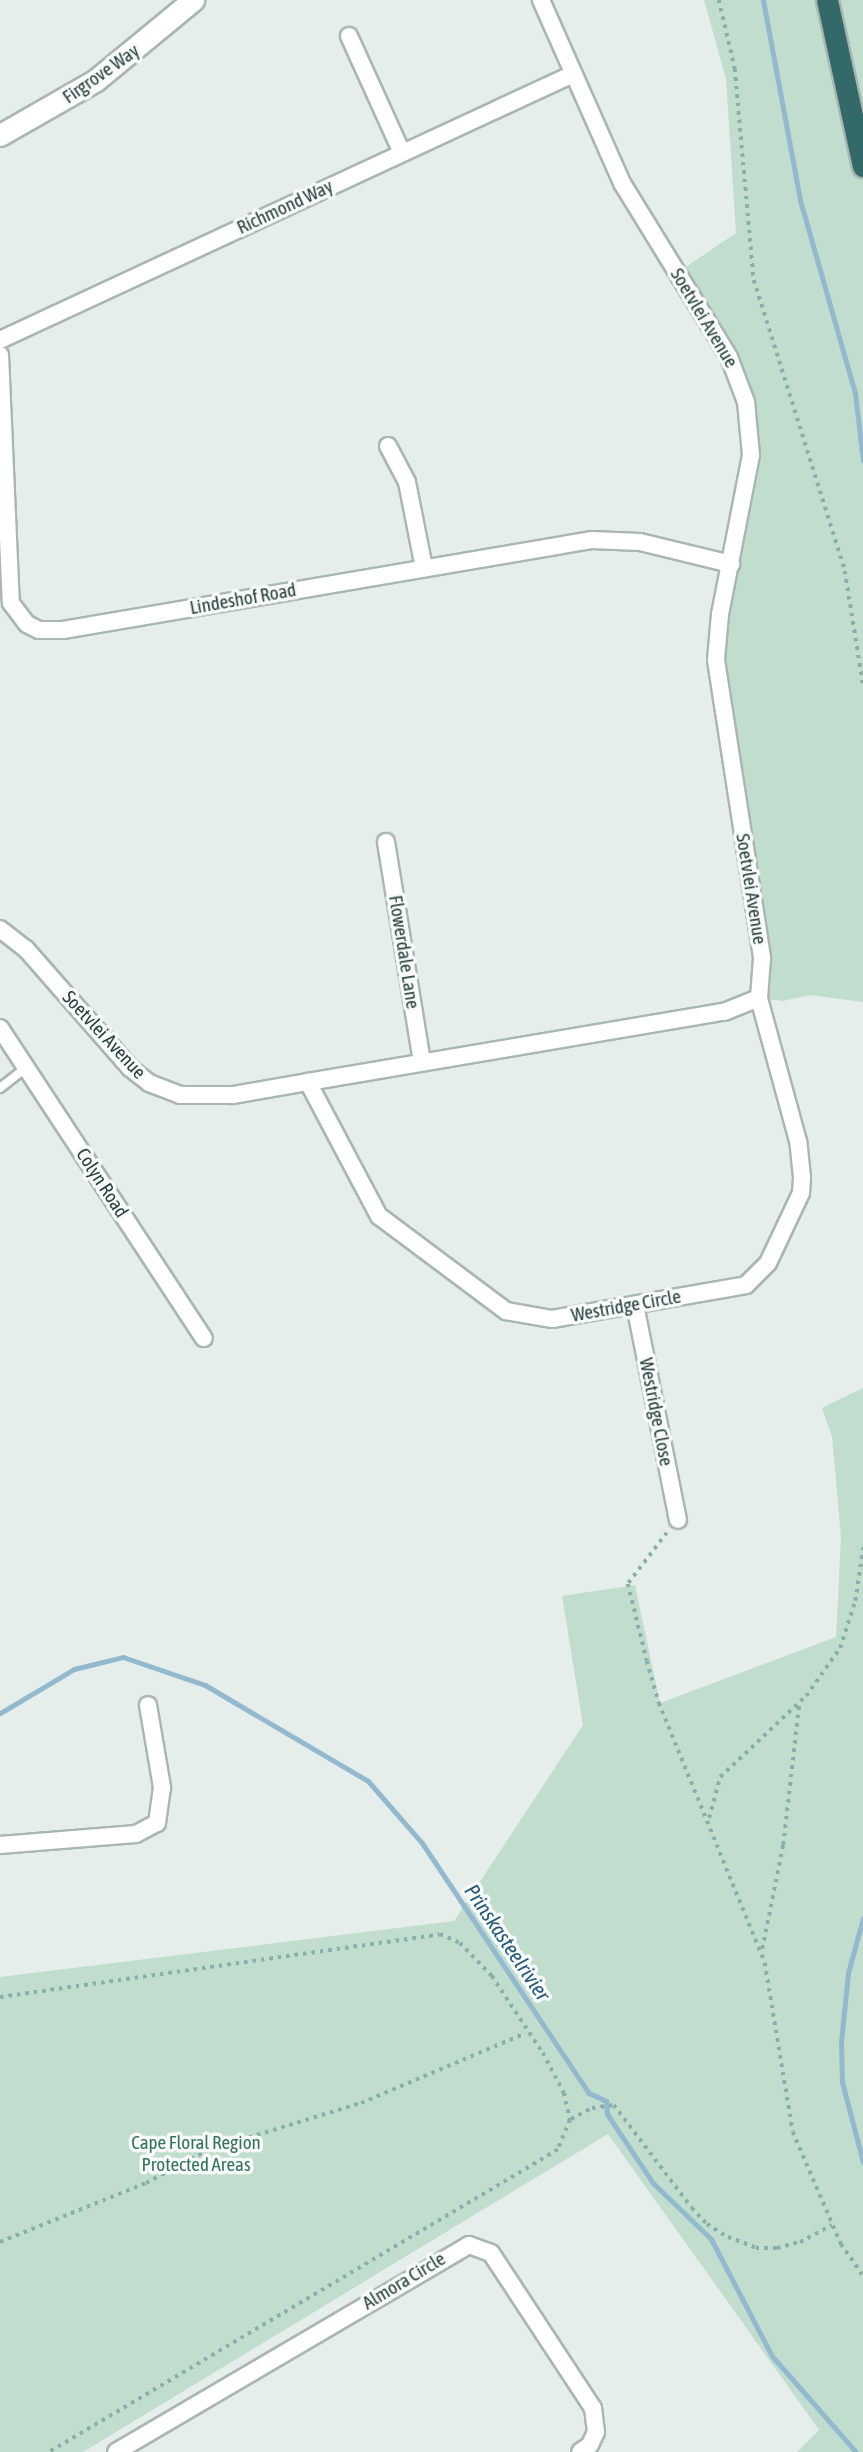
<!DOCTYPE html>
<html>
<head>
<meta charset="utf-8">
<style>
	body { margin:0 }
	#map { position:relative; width:863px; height:2452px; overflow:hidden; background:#e6eeec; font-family:"Asap Condensed",sans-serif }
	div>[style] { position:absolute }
	.green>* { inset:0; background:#c1ddce }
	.stream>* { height:5px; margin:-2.5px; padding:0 2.5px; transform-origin:2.5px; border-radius:2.5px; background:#93b9ce }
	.path>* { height:3.5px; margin-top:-1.75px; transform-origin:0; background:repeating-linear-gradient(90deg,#89afab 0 3.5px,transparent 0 8.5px) }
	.roads { filter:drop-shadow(2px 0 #a9b6b4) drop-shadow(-2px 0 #a9b6b4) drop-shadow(0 2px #a9b6b4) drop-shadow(0 -2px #a9b6b4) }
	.lane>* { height:8px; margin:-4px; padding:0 4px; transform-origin:4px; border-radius:4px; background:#fff }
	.street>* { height:16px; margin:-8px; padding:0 8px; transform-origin:8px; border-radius:8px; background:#fff }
	.secondary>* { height:21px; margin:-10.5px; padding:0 10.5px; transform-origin:10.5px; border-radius:10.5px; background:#fff }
	.highway>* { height:21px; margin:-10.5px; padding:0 10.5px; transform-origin:10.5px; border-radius:10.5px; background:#346969 }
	span { translate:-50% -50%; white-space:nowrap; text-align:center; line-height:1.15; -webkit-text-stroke:7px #f7faf9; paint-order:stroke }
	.street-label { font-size:19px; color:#263f3d }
	.park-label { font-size:19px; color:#337359 }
	.water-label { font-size:21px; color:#245877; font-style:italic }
</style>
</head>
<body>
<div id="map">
	<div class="green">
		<div style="clip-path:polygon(704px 0,863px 0,863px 1002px,810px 995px,783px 1001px,759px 998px,763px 978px,717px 683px,751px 455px,746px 402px,677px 273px,736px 233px,726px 79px)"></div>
		<div style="clip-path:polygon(863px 1388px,863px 2452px,797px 2452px,819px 2430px,608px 2134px,83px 2452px,0 2452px,0 1977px,454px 1921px,583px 1725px,562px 1596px,635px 1585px,660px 1703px,836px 1637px,841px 1537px,832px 1437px,822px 1408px)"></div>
	</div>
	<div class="stream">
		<div style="left:763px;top:0;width:203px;rotate:79.5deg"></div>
		<div style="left:800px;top:200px;width:201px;rotate:74.1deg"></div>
		<div style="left:855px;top:393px;width:68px;rotate:83.3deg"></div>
		<div style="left:0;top:1713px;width:86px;rotate:-30.7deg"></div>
		<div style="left:74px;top:1669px;width:50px;rotate:-13.8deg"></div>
		<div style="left:123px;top:1657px;width:87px;rotate:18.9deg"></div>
		<div style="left:205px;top:1685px;width:189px;rotate:30.5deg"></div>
		<div style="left:368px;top:1781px;width:82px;rotate:48.9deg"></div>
		<div style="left:422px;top:1843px;width:301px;rotate:56.3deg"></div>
		<div style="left:589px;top:2093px;width:19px;rotate:25deg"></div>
		<div style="left:606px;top:2101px;width:13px;rotate:86deg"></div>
		<div style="left:607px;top:2114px;width:83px;rotate:56.3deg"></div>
		<div style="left:653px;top:2183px;width:81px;rotate:44deg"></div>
		<div style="left:711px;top:2239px;width:132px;rotate:62.5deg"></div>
		<div style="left:772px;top:2356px;width:128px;rotate:48.8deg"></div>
		<div style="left:863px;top:1918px;width:57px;rotate:105.3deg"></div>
		<div style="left:848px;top:1973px;width:69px;rotate:95.8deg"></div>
		<div style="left:841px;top:2042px;width:40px;rotate:88.6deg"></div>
		<div style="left:842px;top:2082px;width:83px;rotate:75.3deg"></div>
	</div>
	<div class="path">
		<div style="left:719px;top:0;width:71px;rotate:76.9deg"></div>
		<div style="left:735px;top:69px;width:212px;rotate:84.9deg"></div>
		<div style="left:754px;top:280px;width:305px;rotate:72.6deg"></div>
		<div style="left:845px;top:571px;width:114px;rotate:80.9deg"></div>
		<div style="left:667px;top:1533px;width:64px;rotate:127.4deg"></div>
		<div style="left:628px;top:1584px;width:79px;rotate:76.1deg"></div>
		<div style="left:647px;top:1661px;width:44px;rotate:74.1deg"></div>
		<div style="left:659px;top:1703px;width:281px;rotate:67.8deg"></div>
		<div style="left:765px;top:1963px;width:171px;rotate:80.6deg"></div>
		<div style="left:793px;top:2132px;width:122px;rotate:66.8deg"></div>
		<div style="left:841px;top:2244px;width:39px;rotate:55deg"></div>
		<div style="left:709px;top:1818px;width:42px;rotate:-75deg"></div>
		<div style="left:720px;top:1777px;width:118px;rotate:-43.3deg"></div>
		<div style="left:806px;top:1696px;width:59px;rotate:-54.7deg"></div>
		<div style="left:840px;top:1648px;width:49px;rotate:-72.3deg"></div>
		<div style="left:855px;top:1601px;width:54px;rotate:-81.4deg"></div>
		<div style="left:762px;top:1949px;width:106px;rotate:-78.6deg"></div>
		<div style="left:783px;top:1845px;width:142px;rotate:-83.5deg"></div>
		<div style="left:0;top:1997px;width:444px;rotate:-8.1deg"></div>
		<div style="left:440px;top:1934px;width:22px;rotate:24deg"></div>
		<div style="left:460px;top:1943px;width:46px;rotate:45.9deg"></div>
		<div style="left:492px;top:1976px;width:92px;rotate:56.5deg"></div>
		<div style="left:543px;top:2053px;width:45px;rotate:62.3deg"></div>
		<div style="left:564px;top:2093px;width:28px;rotate:77deg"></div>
		<div style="left:570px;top:2120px;width:32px;rotate:112deg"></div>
		<div style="left:558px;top:2150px;width:591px;rotate:149.27deg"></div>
		<div style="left:571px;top:2119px;width:24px;rotate:-28deg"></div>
		<div style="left:592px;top:2108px;width:22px;rotate:-8deg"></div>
		<div style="left:614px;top:2105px;width:129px;rotate:52.9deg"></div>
		<div style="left:692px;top:2208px;width:22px;rotate:47deg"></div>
		<div style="left:707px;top:2224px;width:25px;rotate:32deg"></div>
		<div style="left:728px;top:2237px;width:30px;rotate:21deg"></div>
		<div style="left:756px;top:2248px;width:21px"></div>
		<div style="left:777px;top:2248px;width:24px;rotate:-15deg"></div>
		<div style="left:800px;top:2242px;width:36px;rotate:-28deg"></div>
		<div style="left:0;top:2242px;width:157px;rotate:-22deg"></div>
		<div style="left:146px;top:2183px;width:70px;rotate:-28deg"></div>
		<div style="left:208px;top:2150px;width:160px;rotate:-17.1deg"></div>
		<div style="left:361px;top:2103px;width:179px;rotate:-23deg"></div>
	</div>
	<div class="roads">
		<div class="lane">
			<div style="left:0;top:1088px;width:33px;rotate:-38deg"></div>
		</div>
		<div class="street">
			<div style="left:541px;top:0;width:200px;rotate:66.1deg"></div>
			<div style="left:622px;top:183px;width:204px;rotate:58.4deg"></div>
			<div style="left:729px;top:357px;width:48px;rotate:69.3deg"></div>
			<div style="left:746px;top:402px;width:53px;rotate:84.6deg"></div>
			<div style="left:751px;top:455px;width:162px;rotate:101deg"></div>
			<div style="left:720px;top:614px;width:46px;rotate:95deg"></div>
			<div style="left:716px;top:660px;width:302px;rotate:81.2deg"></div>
			<div style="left:762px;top:958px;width:40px;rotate:94.3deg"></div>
			<div style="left:349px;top:36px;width:128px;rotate:65.6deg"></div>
			<div style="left:0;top:340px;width:629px;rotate:-24.9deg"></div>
			<div style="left:0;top:355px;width:248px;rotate:87.5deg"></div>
			<div style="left:11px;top:603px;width:26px;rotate:53deg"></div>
			<div style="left:27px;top:624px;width:13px;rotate:27deg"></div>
			<div style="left:39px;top:630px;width:24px"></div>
			<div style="left:63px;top:630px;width:537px;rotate:-9.66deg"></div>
			<div style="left:592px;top:540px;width:48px;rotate:2.4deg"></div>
			<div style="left:640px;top:542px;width:94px;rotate:13.6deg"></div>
			<div style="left:388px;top:446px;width:41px;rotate:62.2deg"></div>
			<div style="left:407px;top:482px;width:88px;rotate:78.8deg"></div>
			<div style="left:386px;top:842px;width:222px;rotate:80.7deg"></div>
			<div style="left:0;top:929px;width:33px;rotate:38deg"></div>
			<div style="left:26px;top:949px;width:158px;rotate:48.8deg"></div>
			<div style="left:130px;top:1068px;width:24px;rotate:38deg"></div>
			<div style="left:149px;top:1083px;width:33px;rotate:21deg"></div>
			<div style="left:180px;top:1095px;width:53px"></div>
			<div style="left:233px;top:1095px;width:76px;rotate:-9.8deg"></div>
			<div style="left:308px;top:1082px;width:422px;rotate:-9.6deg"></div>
			<div style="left:724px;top:1012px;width:38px;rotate:-22deg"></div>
			<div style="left:0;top:1028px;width:371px;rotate:56.7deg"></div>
			<div style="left:308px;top:1082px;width:152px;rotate:62.1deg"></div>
			<div style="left:379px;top:1216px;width:159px;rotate:36.8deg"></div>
			<div style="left:506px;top:1311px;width:47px;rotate:9.9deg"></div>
			<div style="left:552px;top:1319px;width:197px;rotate:-9.9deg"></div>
			<div style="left:746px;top:1285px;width:31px;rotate:-45deg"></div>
			<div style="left:768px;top:1263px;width:77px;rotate:-64.8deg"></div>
			<div style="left:801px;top:1193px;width:16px;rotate:-86deg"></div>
			<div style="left:802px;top:1177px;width:36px;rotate:-96deg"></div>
			<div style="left:798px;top:1141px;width:148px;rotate:-105.3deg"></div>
			<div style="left:635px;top:1305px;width:219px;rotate:78.7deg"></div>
			<div style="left:0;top:1845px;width:136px;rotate:-4.6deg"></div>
			<div style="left:136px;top:1834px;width:24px;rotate:-28deg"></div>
			<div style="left:157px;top:1823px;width:36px;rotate:-82deg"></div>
			<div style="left:162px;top:1787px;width:83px;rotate:-99.7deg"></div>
			<div style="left:116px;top:2452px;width:409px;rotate:-30.4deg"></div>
			<div style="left:469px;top:2245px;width:23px;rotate:20deg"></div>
			<div style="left:491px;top:2253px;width:186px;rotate:56.7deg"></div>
			<div style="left:593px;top:2408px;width:24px;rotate:83deg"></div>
			<div style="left:596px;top:2432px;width:14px;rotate:115deg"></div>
			<div style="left:590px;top:2445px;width:12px;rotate:145deg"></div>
		</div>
		<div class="secondary">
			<div style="left:0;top:135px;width:111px;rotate:-29.8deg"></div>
			<div style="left:96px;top:80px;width:126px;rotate:-39.5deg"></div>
		</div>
		<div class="highway">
			<div style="left:827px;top:0;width:170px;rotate:77.8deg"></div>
		</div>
	</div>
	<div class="street-label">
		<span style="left:101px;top:74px;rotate:-35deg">Firgrove Way</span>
		<span style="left:285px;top:207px;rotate:-25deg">Richmond Way</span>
		<span style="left:704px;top:318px;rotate:59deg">Soetvlei Avenue</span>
		<span style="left:243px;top:599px;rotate:-10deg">Lindeshof Road</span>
		<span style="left:751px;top:889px;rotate:81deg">Soetvlei Avenue</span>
		<span style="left:404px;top:952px;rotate:81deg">Flowerdale Lane</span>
		<span style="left:104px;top:1035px;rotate:47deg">Soetvlei Avenue</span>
		<span style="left:102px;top:1183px;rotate:57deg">Colyn Road</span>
		<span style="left:626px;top:1306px;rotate:-10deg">Westridge Circle</span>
		<span style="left:656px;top:1412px;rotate:79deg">Westridge Close</span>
		<span style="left:404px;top:2281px;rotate:-31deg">Almora Circle</span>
	</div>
	<div class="park-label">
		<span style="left:196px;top:2154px">Cape Floral Region<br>Protected Areas</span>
	</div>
	<div class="water-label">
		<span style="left:508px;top:1942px;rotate:56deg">Prinskasteelrivier</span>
	</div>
</div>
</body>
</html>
